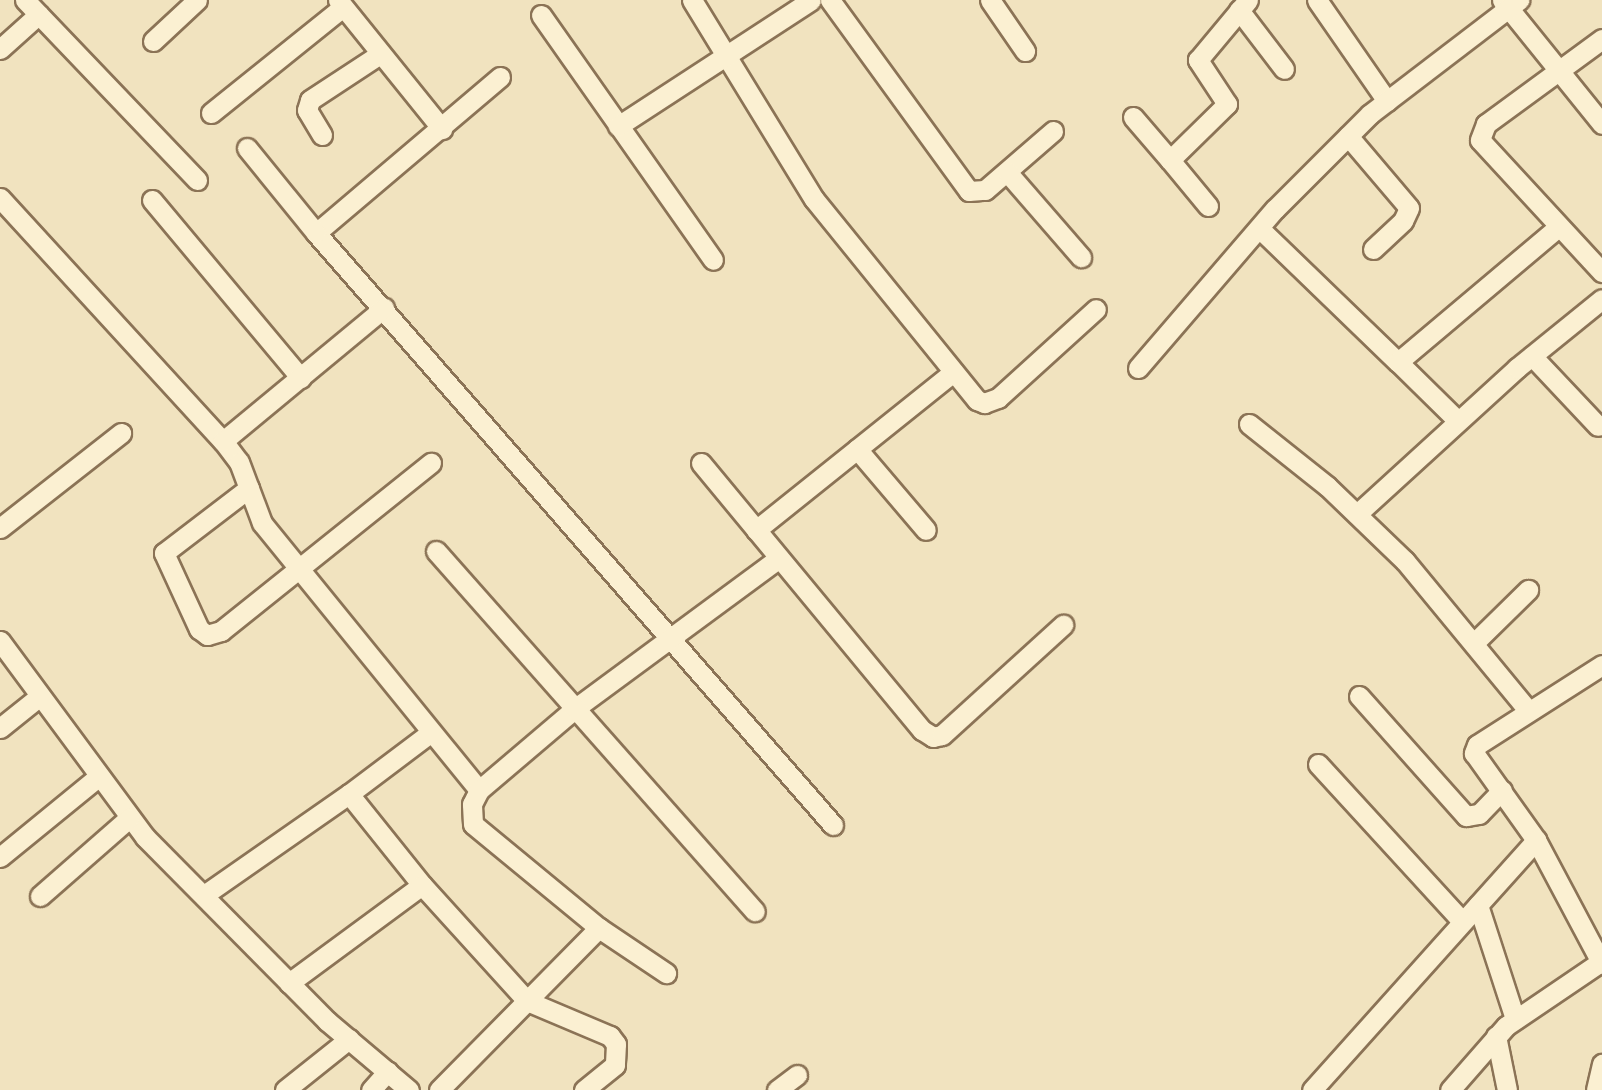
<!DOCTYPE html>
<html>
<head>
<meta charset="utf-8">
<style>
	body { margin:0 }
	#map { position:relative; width:1602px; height:1090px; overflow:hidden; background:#f1e3bf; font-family:"PT Serif",serif }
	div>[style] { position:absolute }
	.roads { filter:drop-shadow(2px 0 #8b7356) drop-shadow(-2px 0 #8b7356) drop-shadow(0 2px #8b7356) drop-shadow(0 -2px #8b7356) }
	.minor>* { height:19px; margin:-9.5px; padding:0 9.5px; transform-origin:9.5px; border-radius:9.5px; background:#fbf0d2 }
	span { translate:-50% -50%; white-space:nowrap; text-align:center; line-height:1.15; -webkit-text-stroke:6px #f8edcf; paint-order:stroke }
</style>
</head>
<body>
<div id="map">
	<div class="roads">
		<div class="minor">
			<div style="left:25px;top:0;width:249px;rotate:46.3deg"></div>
			<div style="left:338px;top:0;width:166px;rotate:51.1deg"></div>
			<div style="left:692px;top:0;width:233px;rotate:58.5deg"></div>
			<div style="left:814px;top:199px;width:259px;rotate:51deg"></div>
			<div style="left:977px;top:400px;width:8px;rotate:23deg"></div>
			<div style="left:984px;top:403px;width:15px;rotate:-20deg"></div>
			<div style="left:998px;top:398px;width:132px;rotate:-42.2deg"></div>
			<div style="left:830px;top:0;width:236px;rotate:54deg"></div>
			<div style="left:969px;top:191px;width:16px;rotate:-4deg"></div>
			<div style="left:985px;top:190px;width:90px;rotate:-40.9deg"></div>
			<div style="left:990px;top:0;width:62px;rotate:55.5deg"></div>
			<div style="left:1317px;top:0;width:123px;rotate:55.3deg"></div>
			<div style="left:1502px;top:0;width:159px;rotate:51.1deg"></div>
			<div style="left:1239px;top:10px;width:74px;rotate:52.7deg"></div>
			<div style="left:541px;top:15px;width:299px;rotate:54.9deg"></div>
			<div style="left:1602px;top:39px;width:144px;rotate:143.8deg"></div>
			<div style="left:1486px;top:124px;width:17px;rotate:111deg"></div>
			<div style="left:1480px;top:140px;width:180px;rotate:47.3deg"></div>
			<div style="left:153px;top:41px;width:60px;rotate:-43deg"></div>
			<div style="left:0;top:49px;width:52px;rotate:-41.9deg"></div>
			<div style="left:500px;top:77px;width:241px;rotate:139.7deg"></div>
			<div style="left:316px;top:233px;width:786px;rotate:48.87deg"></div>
			<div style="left:211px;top:113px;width:169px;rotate:-38.8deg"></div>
			<div style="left:1133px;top:117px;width:57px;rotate:49.3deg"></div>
			<div style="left:618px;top:126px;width:230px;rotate:-33.1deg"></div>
			<div style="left:322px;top:135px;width:29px;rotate:-121deg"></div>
			<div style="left:307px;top:110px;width:10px;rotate:-73deg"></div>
			<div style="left:310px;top:100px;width:84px;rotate:-33.3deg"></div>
			<div style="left:1348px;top:136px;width:94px;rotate:49.7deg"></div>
			<div style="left:1409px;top:208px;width:14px;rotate:115deg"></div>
			<div style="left:1403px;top:221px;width:41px;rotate:137deg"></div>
			<div style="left:247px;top:148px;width:109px;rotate:50.9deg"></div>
			<div style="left:1007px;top:172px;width:113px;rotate:49deg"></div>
			<div style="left:0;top:198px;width:330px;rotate:47.5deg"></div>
			<div style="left:223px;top:441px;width:26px;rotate:53deg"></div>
			<div style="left:239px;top:462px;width:65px;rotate:69.3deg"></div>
			<div style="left:262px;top:523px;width:344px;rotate:50.9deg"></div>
			<div style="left:479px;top:790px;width:128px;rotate:-40.3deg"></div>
			<div style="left:577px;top:707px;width:250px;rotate:-36.4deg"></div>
			<div style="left:152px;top:200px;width:232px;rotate:50.1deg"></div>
			<div style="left:1208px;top:206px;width:60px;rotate:-129.6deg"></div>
			<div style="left:1170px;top:160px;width:80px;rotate:-44.5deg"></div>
			<div style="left:1227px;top:104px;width:53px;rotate:-123.4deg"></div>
			<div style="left:1198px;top:60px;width:78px;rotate:-50.2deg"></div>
			<div style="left:1259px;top:228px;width:193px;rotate:44deg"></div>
			<div style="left:1532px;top:356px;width:96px;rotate:46.7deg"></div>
			<div style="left:1138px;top:368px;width:210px;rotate:-49.3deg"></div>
			<div style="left:1275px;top:209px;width:134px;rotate:-45deg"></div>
			<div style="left:1370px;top:114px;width:188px;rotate:-37.4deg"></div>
			<div style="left:1457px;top:420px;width:83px;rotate:-135.5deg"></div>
			<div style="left:1398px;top:362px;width:208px;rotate:-40.1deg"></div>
			<div style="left:1249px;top:424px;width:100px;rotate:38.5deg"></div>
			<div style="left:1327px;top:486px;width:108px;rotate:43.9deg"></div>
			<div style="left:1405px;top:561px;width:193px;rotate:50.5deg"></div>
			<div style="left:223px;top:441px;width:209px;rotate:-39.6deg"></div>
			<div style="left:857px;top:449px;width:106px;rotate:49.6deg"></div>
			<div style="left:701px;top:463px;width:347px;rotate:50.4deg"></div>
			<div style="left:922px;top:730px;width:13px;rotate:32deg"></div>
			<div style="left:933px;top:737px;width:9px;rotate:-13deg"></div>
			<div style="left:942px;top:735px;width:164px;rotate:-42.3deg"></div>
			<div style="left:249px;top:488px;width:107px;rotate:142.6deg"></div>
			<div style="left:164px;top:553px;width:84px;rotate:65.3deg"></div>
			<div style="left:199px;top:629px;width:10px;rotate:37deg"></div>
			<div style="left:207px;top:635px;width:15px;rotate:-16deg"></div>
			<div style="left:221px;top:631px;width:269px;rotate:-38.7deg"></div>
			<div style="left:1357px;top:514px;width:217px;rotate:-42.4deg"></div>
			<div style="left:1517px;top:368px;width:109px;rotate:-39.1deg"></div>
			<div style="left:0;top:528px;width:154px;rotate:-38.1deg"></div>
			<div style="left:756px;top:530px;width:253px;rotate:-38.7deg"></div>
			<div style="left:436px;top:551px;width:481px;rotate:48.5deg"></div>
			<div style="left:0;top:641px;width:244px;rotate:53.5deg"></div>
			<div style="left:145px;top:837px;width:259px;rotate:45.3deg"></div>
			<div style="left:327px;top:1021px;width:107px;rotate:40.1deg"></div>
			<div style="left:1474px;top:643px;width:76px;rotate:-44.5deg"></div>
			<div style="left:1602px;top:665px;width:148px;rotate:147.4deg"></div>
			<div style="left:1477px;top:745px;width:9px;rotate:111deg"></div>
			<div style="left:1474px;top:753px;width:107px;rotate:54.5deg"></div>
			<div style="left:1536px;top:840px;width:140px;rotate:62deg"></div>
			<div style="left:1359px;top:696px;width:161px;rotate:48.3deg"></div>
			<div style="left:1466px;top:816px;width:13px;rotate:-9deg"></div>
			<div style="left:1479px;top:814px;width:33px;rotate:-46deg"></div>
			<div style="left:0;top:728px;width:51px;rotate:-38.7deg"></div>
			<div style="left:430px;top:733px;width:101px;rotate:143deg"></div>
			<div style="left:349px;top:794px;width:117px;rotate:51.3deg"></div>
			<div style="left:422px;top:885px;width:156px;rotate:47.8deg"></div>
			<div style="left:527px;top:1001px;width:90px;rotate:22.9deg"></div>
			<div style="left:610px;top:1036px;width:10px;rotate:53deg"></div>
			<div style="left:616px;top:1044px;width:21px;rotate:93deg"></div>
			<div style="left:615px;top:1065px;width:40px;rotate:141deg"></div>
			<div style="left:1318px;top:764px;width:213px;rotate:47.5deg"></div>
			<div style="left:0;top:857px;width:127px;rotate:-39.2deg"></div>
			<div style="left:204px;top:895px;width:177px;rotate:-34.9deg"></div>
			<div style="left:40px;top:896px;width:118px;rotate:-41.2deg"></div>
			<div style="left:1478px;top:905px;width:120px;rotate:72deg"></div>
			<div style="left:599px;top:928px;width:81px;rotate:33.9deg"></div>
			<div style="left:289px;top:983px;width:165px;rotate:-36.4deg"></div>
			<div style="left:1496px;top:1036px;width:55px;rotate:78.5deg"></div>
			<div style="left:285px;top:1090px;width:82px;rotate:-38.6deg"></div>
			<div style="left:371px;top:1090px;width:25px;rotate:-48deg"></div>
			<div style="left:439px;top:1090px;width:228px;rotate:-45.4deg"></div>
			<div style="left:599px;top:928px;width:163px;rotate:-140.5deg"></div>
			<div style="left:473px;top:824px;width:20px;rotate:-93deg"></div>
			<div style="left:472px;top:804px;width:16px;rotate:-63deg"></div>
			<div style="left:777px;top:1090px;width:25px;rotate:-37deg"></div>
			<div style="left:1312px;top:1090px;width:336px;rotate:-48.1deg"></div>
			<div style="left:1450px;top:1090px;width:85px;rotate:-48.8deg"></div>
			<div style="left:1506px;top:1026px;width:116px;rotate:-34.1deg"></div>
			<div style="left:1596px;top:1090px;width:27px;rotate:-77deg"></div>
		</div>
	</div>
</div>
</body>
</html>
